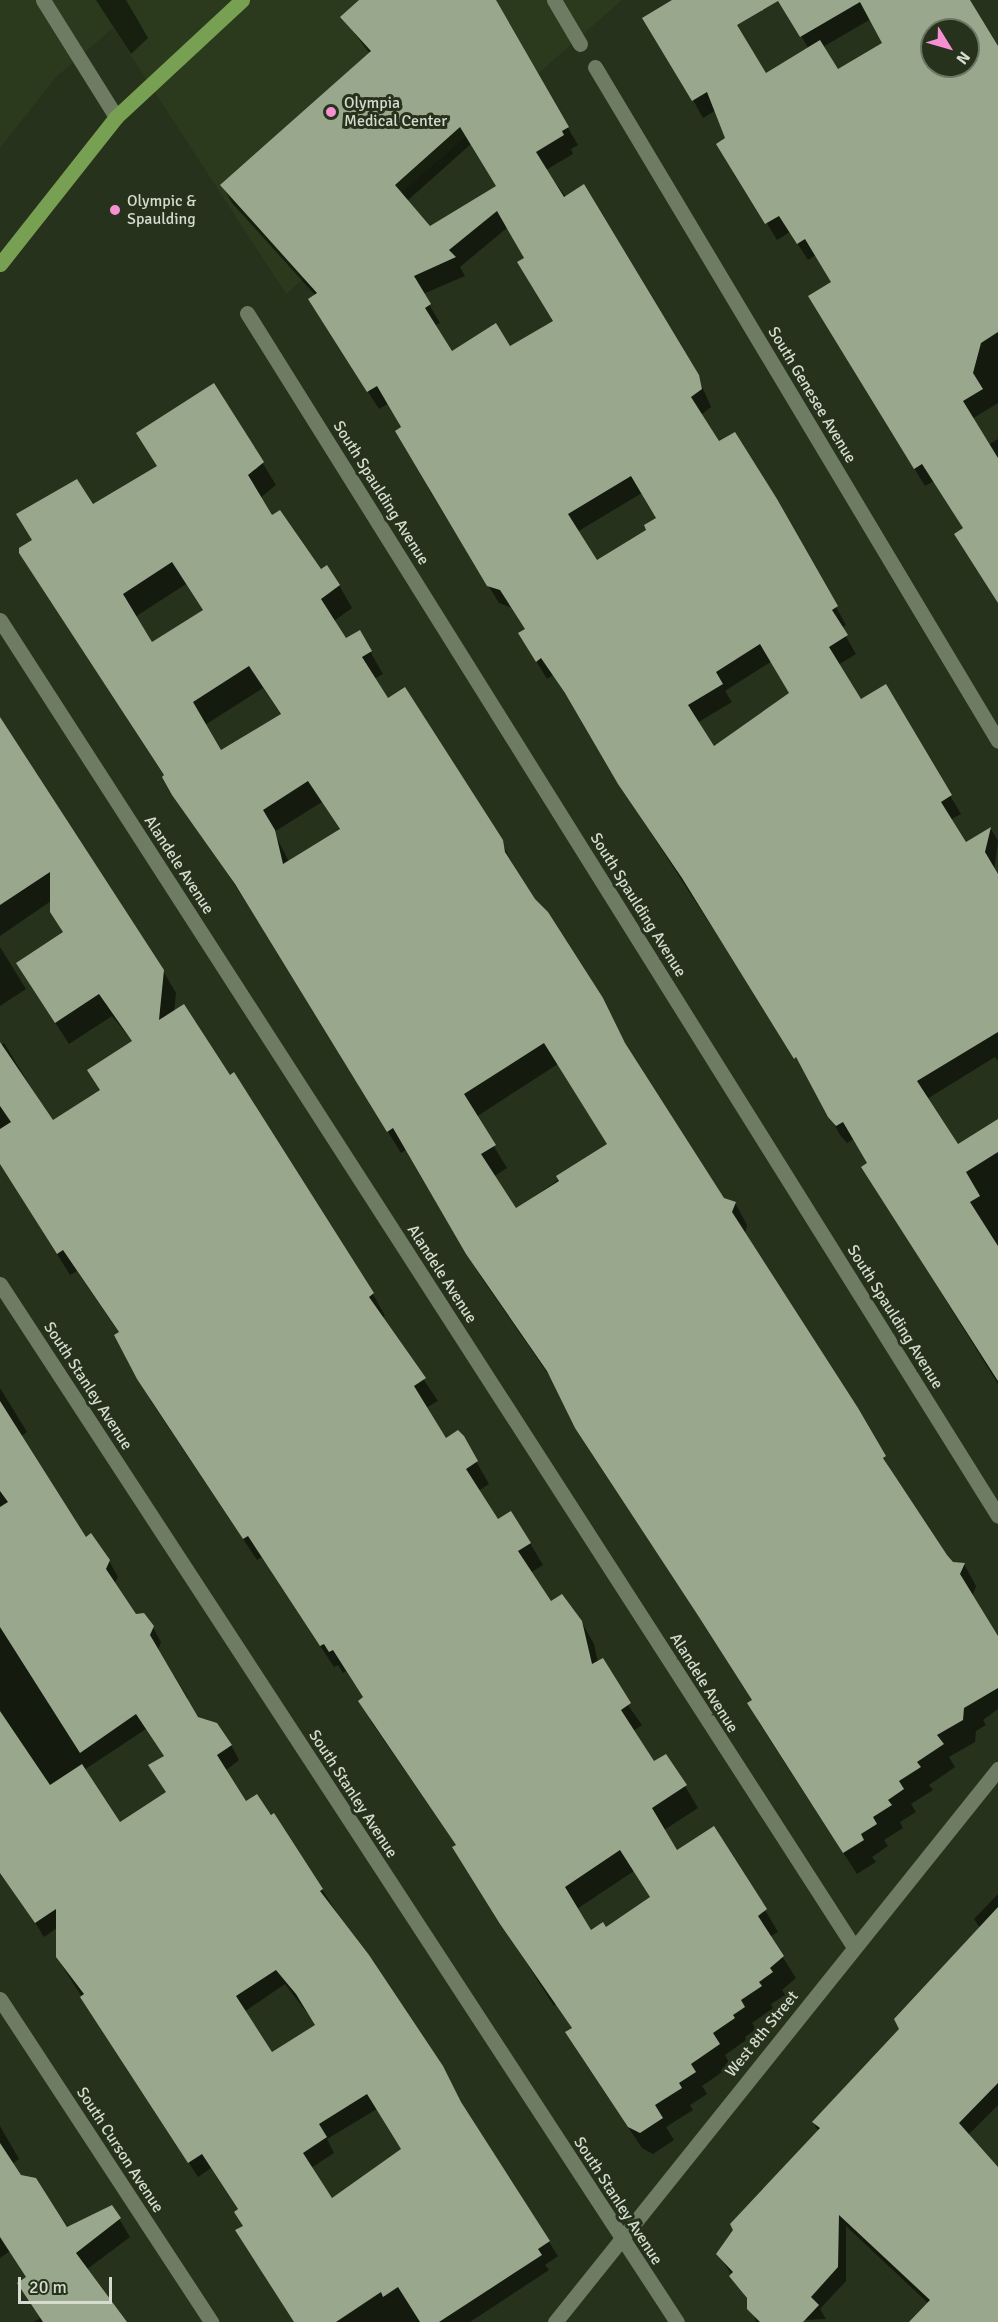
<!DOCTYPE html>
<html>
<head>
<meta charset="utf-8">
<style>
	body { margin:0 }
	#map { position:relative; width:998px; height:2322px; overflow:hidden; background:#26321c; font-family:Signika,sans-serif }
	div>[style] { position:absolute }
	.built>* { inset:0; background:#2b3a1d }
	.shadow>* { inset:0; background:#0007 }
	.building>* { inset:0; background:#99a88d }
	.street>* { height:15px; margin:-7.5px; padding:0 7.5px; transform-origin:7.5px; border-radius:7.5px; background:#6e7c63 }
	.secondary>* { height:15px; margin:-7.5px; padding:0 7.5px; transform-origin:7.5px; border-radius:7.5px; background:#6e7c63 }
	.primary>* { height:15px; margin:-7.5px; padding:0 7.5px; transform-origin:7.5px; border-radius:7.5px; background:#78a052 }
	.dots>* { width:16px; height:16px; translate:-50% -50%; box-sizing:border-box; border:3px solid #26321c; border-radius:50% }
	span { translate:-50% -50%; white-space:nowrap; text-align:center; line-height:1.15; -webkit-text-stroke:6px #26321c; paint-order:stroke }
	.poi-label { font-size:16px; color:#d5dccf }
	.left { translate:0 -50%; text-align:left }
	.street-label { font-size:16px; color:#d5dccf }
	.north { position:absolute; left:920px; top:18px; width:60px; height:60px; box-sizing:border-box; background:#26321c; border:2px solid #6c7664; border-radius:50%; rotate:127deg; font-size:16px; font-weight:700; line-height:24px; text-align:center; color:#d5dccf }
	.north::after { content:''; display:block; margin:auto; width:21px; height:27px; background:#f591d2; clip-path:polygon(50% 0,100% 100%,50% 72%,0 100%) }
	.scale { position:absolute; left:18px; top:2277px; width:94px; height:27px; box-sizing:border-box; border:3px solid #d5dccf; border-top:0; padding-left:8px; font-size:18px; line-height:21px; white-space:nowrap; color:#d5dccf; -webkit-text-stroke:4px #26321c; paint-order:stroke }
</style>
</head>
<body>
<div id="map">
	<div class="built">
		<div style="clip-path:polygon(0 0,622px 0,286px 294px,113px 28px,56px 77px,0 148px)"></div>
	</div>
	<div class="shadow">
		<div style="clip-path:polygon(96px 0,126px 0,148px 38px,131px 54px)"></div>
		<div style="clip-path:polygon(evenodd,361px 0,493px 0,578px 145px,571px 149px,573px 154px,546px 170px,697px 375px,711px 407px,701px 415px,719px 443px,776px 499px,846px 625px,841px 628px,856px 654px,838px 665px,860px 701px,885px 686px,961px 814px,950px 820px,965px 844px,991px 829px,998px 841px,994px 871px,998px 877px,998px 1061px,995px 1057px,927px 1099px,958px 1146px,998px 1121px,998px 1384px,874px 1185px,869px 1164px,854px 1139px,847px 1143px,840px 1135px,807px 1074px,631px 802px,577px 711px,553px 675px,547px 679px,530px 651px,526px 630px,512px 608px,499px 603px,431px 493px,389px 403px,379px 409px,320px 317px,316px 296px,232px 203px,222px 185px,370px 54px,342px 17px,361px 0,471px 144px,498px 187px,430px 228px,407px 201px,471px 144px,361px 0,508px 227px,555px 321px,509px 348px,451px 353px,434px 326px,440px 323px,423px 294px,465px 276px,460px 267px,508px 227px,361px 0,642px 493px,658px 519px,648px 530px,597px 562px,577px 532px,642px 493px,361px 0,772px 661px,791px 694px,713px 748px,697px 723px,732px 702px,725px 691px,772px 661px)"></div>
		<div style="clip-path:polygon(evenodd,779px 0,969px 0,998px 49px,998px 403px,972px 419px,988px 445px,998px 439px,998px 602px,964px 529px,934px 481px,925px 486px,820px 314px,833px 283px,816px 255px,808px 260px,790px 232px,777px 240px,729px 161px,727px 139px,716px 110px,703px 118px,667px 53px,765px 75px,809px 49px,779px 0,871px 19px,884px 44px,838px 71px,823px 47px,871px 19px,779px 0,932px 30px,968px 30px,968px 66px,932px 66px,932px 30px)"></div>
		<div style="clip-path:polygon(evenodd,214px 385px,276px 485px,260px 498px,271px 517px,320px 571px,339px 585px,352px 608px,334px 621px,346px 640px,359px 632px,383px 674px,374px 679px,387px 700px,501px 841px,517px 873px,601px 999px,632px 1056px,723px 1199px,735px 1203px,747px 1225px,745px 1234px,857px 1409px,896px 1480px,953px 1564px,964px 1564px,976px 1586px,972px 1597px,998px 1639px,998px 1709px,983px 1720px,986px 1725px,976px 1731px,975px 1742px,949px 1757px,955px 1767px,929px 1785px,933px 1790px,911px 1804px,916px 1812px,900px 1822px,903px 1828px,884px 1840px,888px 1846px,872px 1857px,876px 1862px,857px 1874px,761px 1726px,749px 1704px,753px 1701px,714px 1639px,590px 1451px,555px 1384px,481px 1277px,407px 1149px,401px 1153px,249px 907px,20px 553px,159px 467px,214px 385px,186px 584px,204px 611px,152px 644px,135px 617px,186px 584px,214px 385px,263px 688px,281px 715px,221px 752px,205px 725px,263px 688px,214px 385px,322px 802px,340px 830px,289px 862px,274px 832px,322px 802px,214px 385px,558px 1064px,608px 1145px,515px 1210px,493px 1177px,507px 1168px,476px 1117px,558px 1064px)"></div>
		<div style="clip-path:polygon(evenodd,0 724px,163px 971px,176px 993px,174px 1012px,229px 1077px,234px 1074px,373px 1294px,385px 1316px,382px 1318px,438px 1401px,426px 1408px,446px 1440px,462px 1437px,489px 1484px,478px 1491px,497px 1521px,530px 1543px,543px 1565px,530px 1573px,550px 1603px,581px 1621px,594px 1644px,598px 1663px,642px 1725px,633px 1731px,654px 1763px,665px 1756px,685px 1786px,698px 1808px,664px 1830px,677px 1852px,765px 1910px,778px 1932px,770px 1937px,796px 1978px,782px 1990px,785px 1995px,771px 2004px,773px 2008px,752px 2023px,756px 2029px,745px 2037px,746px 2040px,725px 2055px,731px 2066px,702px 2086px,707px 2094px,690px 2105px,693px 2110px,666px 2127px,674px 2140px,653px 2154px,642px 2148px,580px 2055px,567px 2033px,573px 2029px,556px 2004px,554px 2006px,467px 1870px,457px 1846px,372px 1723px,360px 1701px,364px 1698px,346px 1671px,343px 1673px,338px 1665px,334px 1667px,262px 1557px,257px 1560px,151px 1401px,120px 1334px,77px 1271px,70px 1275px,0 1162px,0 1046px,4px 1043px,52px 1122px,101px 1091px,89px 1071px,133px 1042px,112px 1016px,69px 1044px,31px 985px,64px 933px,51px 901px,0 936px,0 724px,634px 1871px,651px 1898px,605px 1929px,591px 1932px,577px 1909px,634px 1871px)"></div>
		<div style="clip-path:polygon(0 947px,26px 989px,0 1006px)"></div>
		<div style="clip-path:polygon(evenodd,0 1388px,27px 1432px,20px 1437px,86px 1539px,109px 1561px,118px 1577px,114px 1584px,135px 1615px,152px 1626px,161px 1642px,158px 1650px,188px 1698px,185px 1699px,197px 1718px,231px 1745px,239px 1760px,225px 1771px,245px 1803px,274px 1815px,558px 2256px,545px 2265px,549px 2270px,470px 2322px,295px 2322px,239px 2211px,211px 2168px,198px 2177px,66px 1972px,57px 1957px,57px 1928px,44px 1937px,0 1865px,0 1388px,146px 1729px,165px 1757px,167px 1793px,120px 1824px,84px 1770px,146px 1729px,0 1388px,285px 1984px,317px 2026px,271px 2055px,244px 2012px,285px 1984px,0 1388px,377px 2109px,402px 2150px,331px 2200px,311px 2168px,334px 2153px,327px 2139px,377px 2109px)"></div>
		<div style="clip-path:polygon(998px 1894px,998px 2105px,967px 2136px,998px 2170px,998px 2322px,923px 2322px,929px 2304px,846px 2226px,846px 2281px,820px 2309px,826px 2319px,756px 2322px,749px 2302px,718px 2254px,819px 2132px,813px 2122px,901px 2029px,980px 1928px,974px 1919px)"></div>
		<div style="clip-path:polygon(0 2126px,19px 2159px,12px 2164px,20px 2176px,35px 2179px,70px 2230px,112px 2207px,130px 2237px,86px 2270px,126px 2322px,34px 2322px,40px 2318px,27px 2278px,10px 2251px,0 2258px)"></div>
	</div>
	<div class="building">
		<div style="clip-path:polygon(evenodd,359px 0,496px 0,569px 127px,562px 131px,564px 135px,536px 152px,564px 197px,584px 184px,699px 375px,702px 389px,691px 397px,719px 441px,735px 432px,777px 499px,838px 606px,832px 610px,848px 635px,829px 647px,861px 699px,886px 684px,952px 795px,941px 802px,966px 842px,991px 827px,985px 852px,998px 874px,998px 1032px,917px 1081px,958px 1144px,998px 1119px,998px 1152px,966px 1172px,980px 1196px,970px 1202px,998px 1246px,998px 1381px,861px 1167px,867px 1163px,843px 1122px,836px 1126px,828px 1117px,796px 1057px,794px 1059px,682px 878px,618px 784px,565px 693px,541px 658px,536px 662px,518px 633px,525px 629px,500px 590px,487px 586px,395px 431px,401px 427px,377px 386px,367px 392px,308px 299px,317px 293px,220px 185px,371px 51px,340px 17px,359px 0,460px 127px,496px 186px,430px 226px,395px 185px,460px 127px,359px 0,497px 211px,524px 258px,517px 262px,553px 321px,510px 346px,496px 323px,452px 351px,425px 308px,431px 304px,414px 276px,456px 257px,449px 250px,497px 211px,359px 0,631px 476px,656px 518px,644px 525px,646px 530px,597px 560px,568px 514px,631px 476px,359px 0,760px 644px,789px 693px,714px 746px,688px 705px,723px 684px,716px 672px,760px 644px)"></div>
		<div style="clip-path:polygon(evenodd,672px 0,970px 0,998px 46px,998px 332px,981px 343px,973px 373px,983px 389px,963px 401px,998px 458px,998px 603px,954px 534px,963px 528px,922px 464px,914px 469px,808px 296px,831px 282px,805px 239px,797px 244px,779px 216px,765px 224px,716px 144px,725px 138px,707px 92px,692px 101px,642px 18px,672px 0,778px 1px,800px 37px,860px 2px,882px 43px,838px 69px,820px 40px,766px 73px,737px 25px,778px 1px,672px 0,932px 30px,968px 30px,968px 66px,932px 66px,932px 30px)"></div>
		<div style="clip-path:polygon(evenodd,214px 383px,264px 462px,248px 475px,272px 515px,280px 510px,321px 569px,327px 565px,340px 585px,321px 599px,346px 638px,360px 630px,372px 651px,362px 657px,388px 698px,405px 687px,503px 840px,505px 852px,535px 899px,548px 912px,603px 998px,625px 1043px,724px 1198px,736px 1202px,732px 1212px,858px 1408px,886px 1456px,883px 1458px,947px 1555px,953px 1562px,965px 1563px,960px 1574px,998px 1636px,998px 1688px,964px 1708px,963px 1720px,937px 1735px,944px 1744px,917px 1762px,921px 1767px,899px 1781px,904px 1789px,888px 1800px,892px 1805px,873px 1817px,877px 1824px,861px 1834px,864px 1840px,843px 1853px,747px 1703px,752px 1700px,699px 1617px,575px 1428px,547px 1371px,466px 1254px,393px 1128px,387px 1132px,235px 884px,172px 795px,162px 777px,164px 775px,19px 553px,19px 548px,32px 540px,16px 514px,77px 479px,93px 504px,157px 466px,136px 433px,214px 383px,172px 562px,203px 610px,152px 642px,123px 594px,172px 562px,214px 383px,249px 666px,281px 714px,221px 750px,193px 702px,249px 666px,214px 383px,308px 781px,340px 829px,283px 864px,275px 830px,263px 810px,308px 781px,214px 383px,544px 1043px,607px 1144px,556px 1176px,559px 1181px,516px 1208px,481px 1154px,496px 1145px,464px 1094px,544px 1043px)"></div>
		<div style="clip-path:polygon(evenodd,0 717px,164px 970px,159px 1020px,184px 1004px,230px 1075px,234px 1072px,374px 1293px,369px 1297px,426px 1378px,414px 1386px,446px 1438px,458px 1430px,464px 1436px,478px 1461px,466px 1469px,498px 1519px,511px 1511px,531px 1543px,518px 1551px,551px 1601px,562px 1594px,582px 1621px,592px 1664px,603px 1658px,631px 1703px,621px 1710px,654px 1761px,666px 1754px,687px 1785px,652px 1808px,677px 1850px,714px 1826px,767px 1909px,758px 1916px,784px 1956px,770px 1968px,773px 1972px,759px 1982px,762px 1986px,741px 2000px,745px 2007px,733px 2015px,735px 2018px,713px 2033px,720px 2044px,691px 2064px,696px 2072px,679px 2083px,682px 2088px,655px 2105px,663px 2118px,640px 2133px,628px 2127px,565px 2032px,572px 2028px,500px 1924px,452px 1847px,456px 1845px,358px 1701px,363px 1697px,333px 1650px,329px 1652px,324px 1644px,320px 1646px,248px 1536px,243px 1539px,137px 1379px,114px 1335px,119px 1332px,63px 1250px,57px 1254px,0 1164px,0 1129px,11px 1122px,0 1106px,0 1042px,53px 1120px,100px 1090px,87px 1070px,132px 1041px,99px 994px,55px 1023px,16px 963px,63px 932px,50px 912px,50px 872px,0 905px,0 717px,620px 1850px,650px 1897px,606px 1927px,603px 1922px,591px 1930px,565px 1887px,620px 1850px)"></div>
		<div style="clip-path:polygon(evenodd,0 1401px,86px 1537px,91px 1533px,110px 1560px,106px 1569px,136px 1614px,144px 1613px,154px 1626px,150px 1635px,198px 1717px,217px 1723px,232px 1745px,217px 1755px,246px 1801px,257px 1794px,271px 1815px,274px 1813px,323px 1889px,320px 1891px,369px 1955px,443px 2066px,461px 2102px,550px 2241px,538px 2249px,542px 2255px,439px 2322px,420px 2322px,398px 2287px,383px 2297px,381px 2292px,336px 2322px,294px 2322px,235px 2230px,243px 2226px,234px 2212px,238px 2209px,202px 2154px,188px 2163px,80px 1997px,84px 1994px,56px 1957px,56px 1909px,35px 1923px,0 1873px,0 1711px,50px 1785px,82px 1764px,120px 1822px,166px 1792px,148px 1765px,164px 1756px,136px 1714px,80px 1753px,0 1627px,0 1507px,8px 1502px,0 1491px,0 1401px,276px 1970px,296px 1994px,315px 2025px,272px 2052px,236px 1996px,276px 1970px,0 1401px,367px 2094px,401px 2149px,332px 2198px,303px 2153px,327px 2137px,319px 2124px,367px 2094px)"></div>
		<div style="clip-path:polygon(998px 1907px,998px 2083px,959px 2123px,998px 2167px,998px 2322px,909px 2322px,930px 2300px,839px 2215px,838px 2267px,811px 2297px,819px 2305px,803px 2322px,760px 2322px,747px 2309px,747px 2298px,729px 2276px,733px 2272px,716px 2254px,733px 2230px,730px 2224px,820px 2128px,812px 2122px,899px 2029px,894px 2019px)"></div>
		<div style="clip-path:polygon(0 2143px,21px 2175px,36px 2178px,67px 2227px,112px 2205px,121px 2218px,76px 2253px,127px 2322px,43px 2322px,17px 2283px,26px 2277px,0 2237px)"></div>
	</div>
	<div class="street">
		<div style="left:43px;top:0;width:138px;rotate:58deg"></div>
		<div style="left:554px;top:0;width:51px;rotate:59.4deg"></div>
		<div style="left:595px;top:67px;width:785px;rotate:59.12deg"></div>
		<div style="left:247px;top:313px;width:1418px;rotate:58.02deg"></div>
		<div style="left:0;top:620px;width:1578px;rotate:57.24deg"></div>
		<div style="left:0;top:1284px;width:1239px;rotate:56.89deg"></div>
		<div style="left:0;top:1999px;width:386px;rotate:56.8deg"></div>
	</div>
	<div class="secondary">
		<div style="left:555px;top:2322px;width:709px;rotate:-51.3deg"></div>
	</div>
	<div class="primary">
		<div style="left:0;top:264px;width:187px;rotate:-51.7deg"></div>
		<div style="left:116px;top:117px;width:172px;rotate:-42.9deg"></div>
	</div>
	<div class="dots">
		<div style="left:331px;top:112px;background:#f591d2"></div>
		<div style="left:115px;top:210px;background:#f591d2"></div>
	</div>
	<div class="poi-label">
		<span class="left" style="left:344px;top:112px">Olympia<br>Medical Center</span>
		<span class="left" style="left:127px;top:210px">Olympic &amp;<br>Spaulding</span>
	</div>
	<div class="street-label">
		<span style="left:812px;top:395px;rotate:59deg">South Genesee Avenue</span>
		<span style="left:381px;top:493px;rotate:58deg">South Spaulding Avenue</span>
		<span style="left:179px;top:865px;rotate:57deg">Alandele Avenue</span>
		<span style="left:638px;top:905px;rotate:58deg">South Spaulding Avenue</span>
		<span style="left:442px;top:1274px;rotate:57deg">Alandele Avenue</span>
		<span style="left:895px;top:1317px;rotate:58deg">South Spaulding Avenue</span>
		<span style="left:88px;top:1386px;rotate:57deg">South Stanley Avenue</span>
		<span style="left:704px;top:1683px;rotate:58deg">Alandele Avenue</span>
		<span style="left:353px;top:1794px;rotate:57deg">South Stanley Avenue</span>
		<span style="left:762px;top:2034px;rotate:-51deg">West 8th Street</span>
		<span style="left:120px;top:2150px;rotate:57deg">South Curson Avenue</span>
		<span style="left:618px;top:2201px;rotate:57deg">South Stanley Avenue</span>
	</div>
	<div class="north">N</div>
	<div class="scale">20 m</div>
</div>
</body>
</html>
